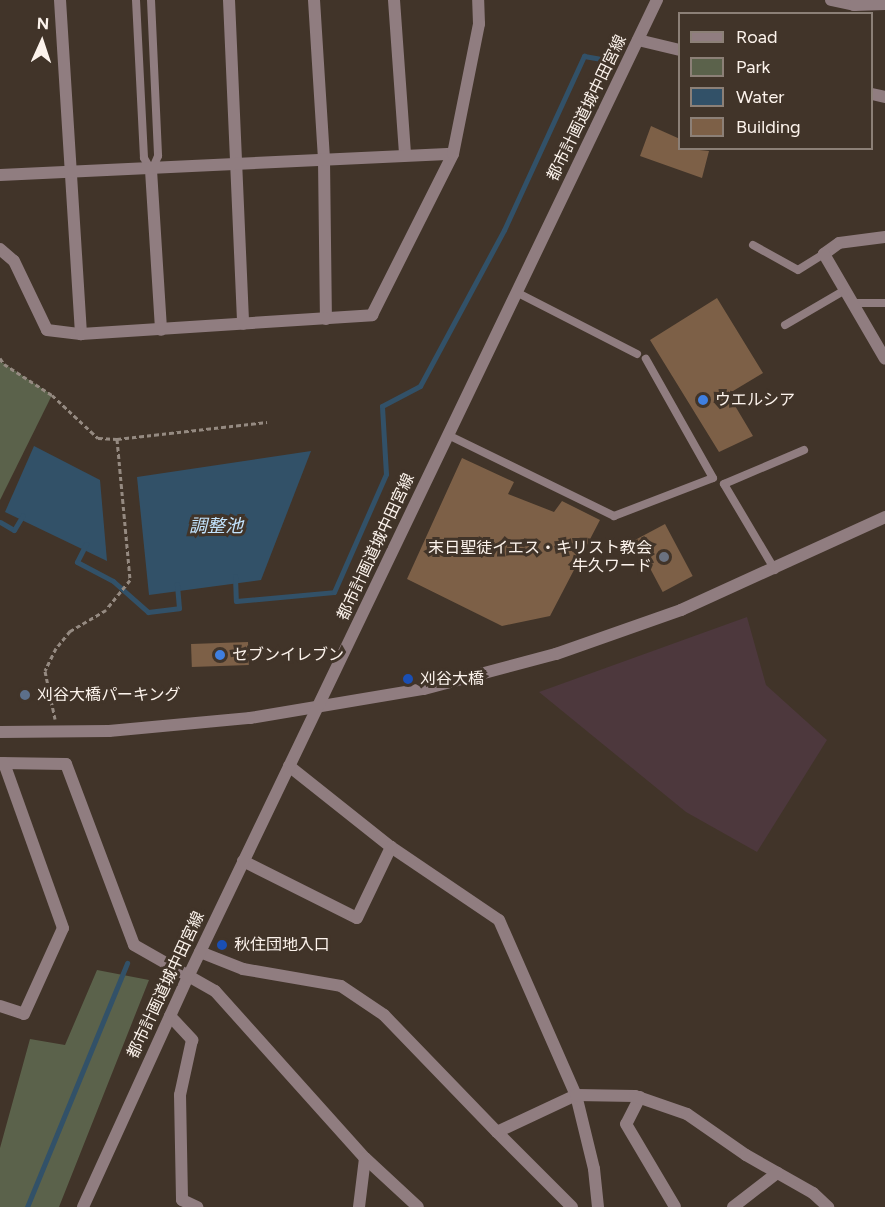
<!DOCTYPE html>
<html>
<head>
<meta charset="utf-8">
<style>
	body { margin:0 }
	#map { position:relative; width:885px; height:1207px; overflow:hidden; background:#413429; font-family:Figtree,"Noto Sans JP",sans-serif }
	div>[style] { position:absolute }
	.industrial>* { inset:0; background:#4d383d }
	.green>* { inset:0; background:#5b624b }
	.water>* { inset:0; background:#325168 }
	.stream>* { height:5px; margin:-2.5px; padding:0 2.5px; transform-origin:2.5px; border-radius:2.5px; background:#325168 }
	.building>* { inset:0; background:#7d6047; transform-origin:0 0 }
	.path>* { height:3px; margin-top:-1.5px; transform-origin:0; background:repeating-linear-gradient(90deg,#958a81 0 4.5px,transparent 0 7.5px) }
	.service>* { height:8px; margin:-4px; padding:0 4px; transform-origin:4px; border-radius:4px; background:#907d80 }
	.minor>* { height:12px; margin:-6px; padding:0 6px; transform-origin:6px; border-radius:6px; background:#907d80 }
	.tertiary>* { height:12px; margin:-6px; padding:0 6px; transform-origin:6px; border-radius:6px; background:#907d80 }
	.dots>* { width:16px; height:16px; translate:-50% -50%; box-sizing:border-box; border:3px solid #413429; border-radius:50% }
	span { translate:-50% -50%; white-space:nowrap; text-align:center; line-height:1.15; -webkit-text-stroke:6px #413429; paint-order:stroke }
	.street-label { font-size:16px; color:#fcf3ec }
	.poi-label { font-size:16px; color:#fcf3ec }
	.left { translate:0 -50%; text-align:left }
	.right { translate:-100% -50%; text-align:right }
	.water-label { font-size:18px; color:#c3e4fe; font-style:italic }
	.legend { position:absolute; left:678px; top:12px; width:195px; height:138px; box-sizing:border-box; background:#413429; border:2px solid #8c8077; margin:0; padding:8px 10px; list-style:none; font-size:18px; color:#fcf3ec }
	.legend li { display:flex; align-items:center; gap:12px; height:30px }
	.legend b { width:30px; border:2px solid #8c8077 }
	.north { position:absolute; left:12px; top:12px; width:60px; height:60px; -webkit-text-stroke:4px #413429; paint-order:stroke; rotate:3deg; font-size:16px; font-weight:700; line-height:24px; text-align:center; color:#fcf3ec }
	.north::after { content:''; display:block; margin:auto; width:21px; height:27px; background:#fcf3ec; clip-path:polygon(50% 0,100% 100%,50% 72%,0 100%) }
</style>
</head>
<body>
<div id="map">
	<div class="industrial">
		<div style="clip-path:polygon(747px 617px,766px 685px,827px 740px,757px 852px,686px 812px,539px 692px)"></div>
	</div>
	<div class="green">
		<div style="clip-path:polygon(0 361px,52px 395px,0 500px)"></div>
		<div style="clip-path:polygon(97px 970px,149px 980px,59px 1207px,0 1207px,0 1148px,30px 1039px,65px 1045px)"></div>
	</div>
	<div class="water">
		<div style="clip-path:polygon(34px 446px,100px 480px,107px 561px,5px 512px)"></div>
		<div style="clip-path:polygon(311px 451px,261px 580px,149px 595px,137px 477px)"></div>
	</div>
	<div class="stream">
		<div style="left:0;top:522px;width:16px;rotate:30deg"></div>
		<div style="left:14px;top:530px;width:17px;rotate:-59deg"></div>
		<div style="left:86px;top:544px;width:20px;rotate:117deg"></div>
		<div style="left:77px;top:562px;width:41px;rotate:27.8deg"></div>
		<div style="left:113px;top:581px;width:47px;rotate:41.5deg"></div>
		<div style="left:148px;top:612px;width:31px;rotate:-7deg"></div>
		<div style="left:179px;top:608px;width:24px;rotate:-95deg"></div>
		<div style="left:235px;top:576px;width:25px;rotate:88deg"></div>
		<div style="left:236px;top:601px;width:98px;rotate:-5.2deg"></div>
		<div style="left:334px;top:592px;width:129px;rotate:-66.2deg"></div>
		<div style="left:386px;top:474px;width:68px;rotate:-93.4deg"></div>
		<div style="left:382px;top:406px;width:43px;rotate:-27.8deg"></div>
		<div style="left:420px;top:386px;width:177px;rotate:-61.7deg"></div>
		<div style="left:504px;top:230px;width:192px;rotate:-65.3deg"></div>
		<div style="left:584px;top:56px;width:29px;rotate:10deg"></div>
		<div style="left:27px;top:1207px;width:264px;rotate:-67.7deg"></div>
	</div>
	<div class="building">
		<div style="clip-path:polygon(651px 126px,680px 139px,680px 148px,709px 151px,702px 178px,640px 156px)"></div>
		<div style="clip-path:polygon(717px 298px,763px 373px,728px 394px,753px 436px,719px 452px,650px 340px)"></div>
		<div style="clip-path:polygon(462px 458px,514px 482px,508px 494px,554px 512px,562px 501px,600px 520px,550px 616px,502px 626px,407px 579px)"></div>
		<div style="left:665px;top:524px;width:59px;height:34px;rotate:62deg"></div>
		<div style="left:248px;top:642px;width:23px;height:57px;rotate:88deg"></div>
	</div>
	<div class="path">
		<div style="left:0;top:358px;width:7px;rotate:56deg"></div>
		<div style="left:4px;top:364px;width:57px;rotate:32.9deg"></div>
		<div style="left:52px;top:395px;width:63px;rotate:43.1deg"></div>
		<div style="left:98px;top:438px;width:19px;rotate:3deg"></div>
		<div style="left:117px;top:439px;width:142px;rotate:84.7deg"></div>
		<div style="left:130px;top:580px;width:38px;rotate:129deg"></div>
		<div style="left:106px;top:610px;width:42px;rotate:149.7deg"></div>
		<div style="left:70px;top:631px;width:22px;rotate:129deg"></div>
		<div style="left:56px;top:648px;width:25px;rotate:116deg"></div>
		<div style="left:45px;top:671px;width:49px;rotate:78.2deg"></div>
		<div style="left:117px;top:439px;width:151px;rotate:-6.5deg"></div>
	</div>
	<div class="service">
		<div style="left:136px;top:0;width:158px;rotate:87.1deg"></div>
		<div style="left:144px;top:158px;width:14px;rotate:60deg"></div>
		<div style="left:151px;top:0;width:156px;rotate:87.4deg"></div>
		<div style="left:158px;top:156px;width:15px;rotate:113deg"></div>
		<div style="left:753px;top:245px;width:51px;rotate:29.1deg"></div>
		<div style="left:798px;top:270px;width:31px;rotate:-32deg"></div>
		<div style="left:516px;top:292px;width:136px;rotate:27.1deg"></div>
		<div style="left:853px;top:303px;width:32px"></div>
		<div style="left:785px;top:325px;width:69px;rotate:-30.3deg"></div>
		<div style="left:448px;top:435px;width:185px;rotate:26deg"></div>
		<div style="left:614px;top:516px;width:106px;rotate:-21deg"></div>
		<div style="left:713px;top:478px;width:137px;rotate:-119.4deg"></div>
		<div style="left:775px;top:570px;width:100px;rotate:-120.7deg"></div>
		<div style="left:724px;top:484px;width:87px;rotate:-23deg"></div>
	</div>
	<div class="minor">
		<div style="left:60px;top:0;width:335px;rotate:86.4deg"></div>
		<div style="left:229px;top:0;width:324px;rotate:87.5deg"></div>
		<div style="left:314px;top:0;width:160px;rotate:86.4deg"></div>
		<div style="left:324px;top:160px;width:159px;rotate:89.3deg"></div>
		<div style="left:394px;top:0;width:154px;rotate:85.9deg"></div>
		<div style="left:638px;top:40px;width:43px;rotate:13.4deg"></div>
		<div style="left:872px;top:94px;width:13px;rotate:13deg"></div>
		<div style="left:151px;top:170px;width:160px;rotate:86.4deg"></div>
		<div style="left:0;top:175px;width:453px;rotate:-2.7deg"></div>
		<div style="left:885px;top:237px;width:46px;rotate:172.6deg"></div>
		<div style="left:839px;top:243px;width:19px;rotate:144deg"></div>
		<div style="left:824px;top:254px;width:121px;rotate:59.8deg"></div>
		<div style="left:0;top:249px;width:18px;rotate:41deg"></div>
		<div style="left:14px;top:261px;width:76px;rotate:64.4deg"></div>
		<div style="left:47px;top:330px;width:34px;rotate:7deg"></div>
		<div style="left:81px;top:334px;width:292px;rotate:-3.7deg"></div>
		<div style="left:372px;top:315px;width:180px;rotate:-63.3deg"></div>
		<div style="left:453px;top:154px;width:133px;rotate:-78.7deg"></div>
		<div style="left:479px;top:24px;width:24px;rotate:-92deg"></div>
		<div style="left:0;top:763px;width:66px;rotate:0.9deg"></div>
		<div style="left:66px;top:764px;width:193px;rotate:69.4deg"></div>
		<div style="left:134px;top:945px;width:93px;rotate:29.6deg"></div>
		<div style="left:215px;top:991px;width:224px;rotate:48.1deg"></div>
		<div style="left:365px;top:1158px;width:72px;rotate:42.8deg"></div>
		<div style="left:289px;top:766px;width:130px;rotate:38.5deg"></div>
		<div style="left:391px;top:847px;width:130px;rotate:34.1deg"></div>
		<div style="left:499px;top:920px;width:191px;rotate:66.3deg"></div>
		<div style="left:576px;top:1095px;width:76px;rotate:76.3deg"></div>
		<div style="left:594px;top:1169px;width:38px;rotate:84deg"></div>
		<div style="left:243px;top:861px;width:127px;rotate:26.6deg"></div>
		<div style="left:357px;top:918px;width:79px;rotate:-64.4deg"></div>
		<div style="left:200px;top:952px;width:46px;rotate:21.6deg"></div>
		<div style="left:243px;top:969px;width:99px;rotate:9.8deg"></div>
		<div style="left:341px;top:986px;width:52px;rotate:34deg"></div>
		<div style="left:384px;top:1015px;width:163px;rotate:46deg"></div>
		<div style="left:0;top:1006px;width:25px;rotate:18deg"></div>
		<div style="left:24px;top:1014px;width:94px;rotate:-65.6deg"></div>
		<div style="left:63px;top:928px;width:175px;rotate:-109.7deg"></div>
		<div style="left:170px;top:1016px;width:33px;rotate:47deg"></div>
		<div style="left:192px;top:1040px;width:56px;rotate:102.3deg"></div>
		<div style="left:180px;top:1095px;width:105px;rotate:88.9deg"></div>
		<div style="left:182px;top:1200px;width:17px;rotate:25deg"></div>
		<div style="left:640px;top:1097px;width:30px;rotate:117deg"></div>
		<div style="left:626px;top:1124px;width:96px;rotate:59.4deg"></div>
		<div style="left:359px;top:1207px;width:49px;rotate:-83deg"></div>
		<div style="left:572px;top:1207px;width:106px;rotate:-135deg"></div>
		<div style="left:497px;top:1132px;width:87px;rotate:-25.1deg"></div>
		<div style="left:576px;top:1095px;width:59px;rotate:1deg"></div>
		<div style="left:635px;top:1096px;width:55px;rotate:19.1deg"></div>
		<div style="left:687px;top:1114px;width:72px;rotate:34.8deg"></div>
		<div style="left:746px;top:1155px;width:77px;rotate:29.6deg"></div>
		<div style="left:813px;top:1193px;width:21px;rotate:43deg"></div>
		<div style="left:733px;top:1207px;width:56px;rotate:-37.7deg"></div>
	</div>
	<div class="tertiary">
		<div style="left:831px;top:0;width:24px;rotate:12deg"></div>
		<div style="left:854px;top:5px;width:31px;rotate:-2deg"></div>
		<div style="left:0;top:732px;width:109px;rotate:-0.5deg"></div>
		<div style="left:109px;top:731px;width:142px;rotate:-5.3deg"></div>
		<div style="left:250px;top:718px;width:176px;rotate:-9.5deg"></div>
		<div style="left:424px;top:689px;width:137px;rotate:-14.9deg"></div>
		<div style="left:556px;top:654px;width:133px;rotate:-19.4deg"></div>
		<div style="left:681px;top:610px;width:224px;rotate:-24.5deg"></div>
		<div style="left:83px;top:1207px;width:253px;rotate:-65.5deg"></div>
		<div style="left:188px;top:977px;width:1084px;rotate:-64.36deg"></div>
	</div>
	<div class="dots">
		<div style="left:703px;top:400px;background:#3f7fe0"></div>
		<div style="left:664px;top:557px;background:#6b7280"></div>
		<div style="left:220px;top:655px;background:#3f7fe0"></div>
		<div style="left:408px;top:679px;background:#1a4fb4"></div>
		<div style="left:25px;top:695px;background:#5c6f8a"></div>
		<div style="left:222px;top:945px;background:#1a4fb4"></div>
	</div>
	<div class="street-label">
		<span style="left:587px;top:108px;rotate:-64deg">都市計画道城中田宮線</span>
		<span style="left:376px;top:547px;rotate:-65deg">都市計画道城中田宮線</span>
		<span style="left:166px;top:985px;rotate:-65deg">都市計画道城中田宮線</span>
	</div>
	<div class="poi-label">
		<span class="left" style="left:715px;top:400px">ウエルシア</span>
		<span class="right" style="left:652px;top:557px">末日聖徒イエス・キリスト教会<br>牛久ワード</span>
		<span class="left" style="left:232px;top:655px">セブンイレブン</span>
		<span class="left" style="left:420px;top:679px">刈谷大橋</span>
		<span class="left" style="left:37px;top:695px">刈谷大橋パーキング</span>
		<span class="left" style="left:234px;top:945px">秋住団地入口</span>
	</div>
	<div class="water-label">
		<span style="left:216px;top:526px">調整池</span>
	</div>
	<ul class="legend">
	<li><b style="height:8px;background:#907d80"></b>Road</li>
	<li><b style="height:16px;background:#5b624b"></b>Park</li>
	<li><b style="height:16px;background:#325168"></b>Water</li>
	<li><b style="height:16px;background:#7d6047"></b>Building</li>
	</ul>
	<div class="north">N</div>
</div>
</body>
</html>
